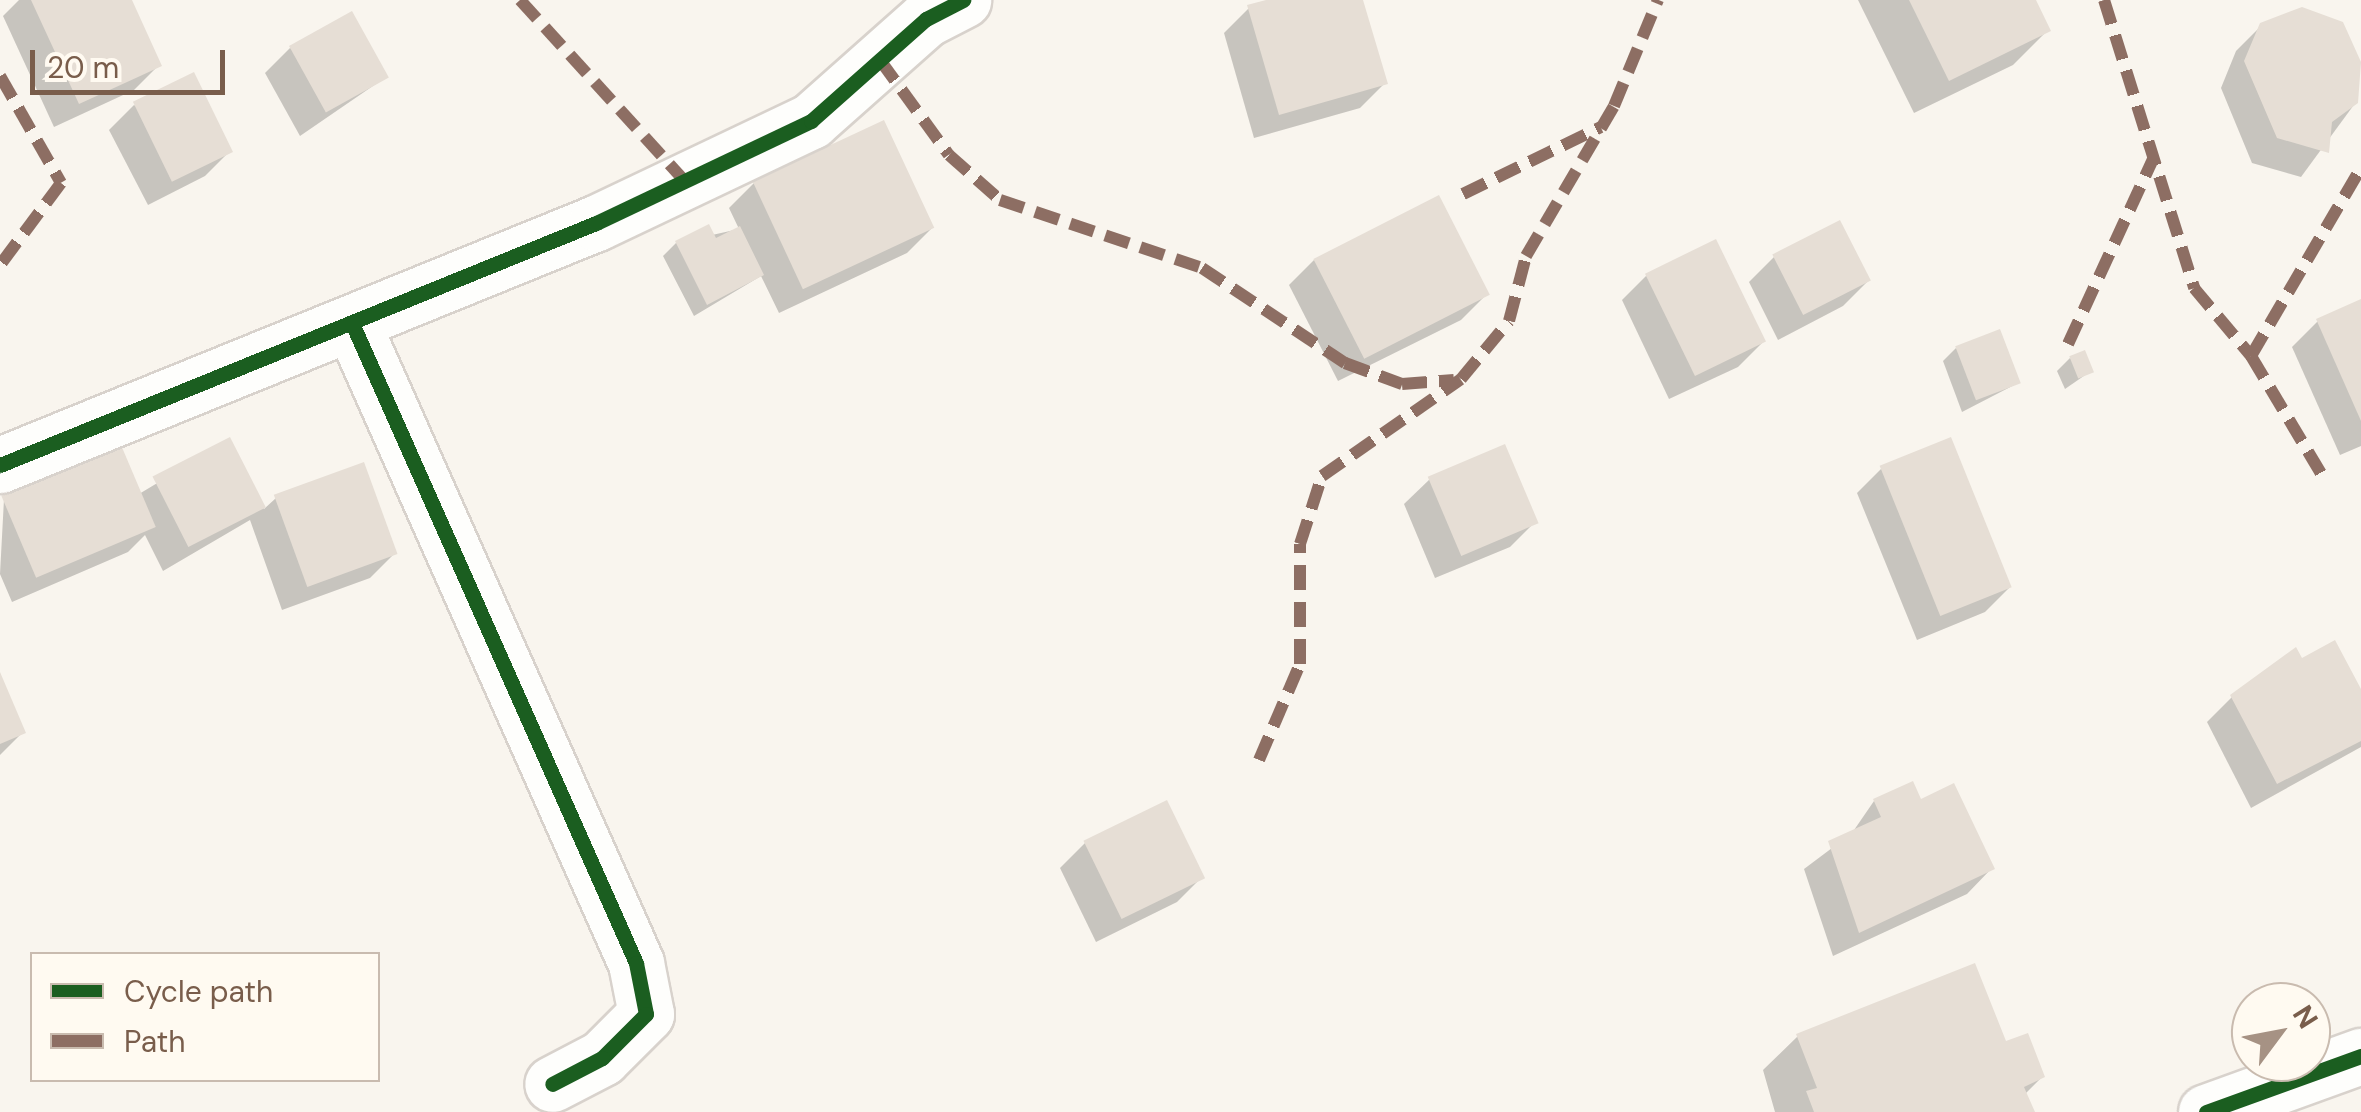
<!DOCTYPE html>
<html>
<head>
<meta charset="utf-8">
<style>
	body { margin:0 }
	#map { position:relative; width:2361px; height:1112px; overflow:hidden; background:#f9f5ee; font-family:"DM Sans",sans-serif }
	div>[style] { position:absolute }
	.shadow>* { inset:0; background:#0003 }
	.building>* { inset:0; background:#e6ded5; transform-origin:0 0 }
	.roads { filter:drop-shadow(2px 0 #d8d2cc) drop-shadow(-2px 0 #d8d2cc) drop-shadow(0 2px #d8d2cc) drop-shadow(0 -2px #d8d2cc) }
	.minor>* { height:55px; margin:-27.5px; padding:0 27.5px; transform-origin:27.5px; border-radius:27.5px; background:#fefefc }
	.quiet>* { height:12px; margin-top:-6px; transform-origin:0; background:repeating-linear-gradient(90deg,#8d6e63 0 25px,transparent 0 37px) }
	.cycleway>* { height:15px; margin:-7.5px; padding:0 7.5px; transform-origin:7.5px; border-radius:7.5px; background:#1b5e20 }
	span { translate:-50% -50%; white-space:nowrap; text-align:center; line-height:1.15; -webkit-text-stroke:10px #fffaf1; paint-order:stroke }
	.legend { position:absolute; left:30px; top:952px; width:350px; height:130px; box-sizing:border-box; background:#fffaf1; border:2px solid #c9bbaf; margin:0; padding:12px 18px; list-style:none; font-size:30px; color:#795d4b }
	.legend li { display:flex; align-items:center; gap:20px; height:50px }
	.legend b { width:50px; border:2px solid #c9bbaf }
	.north { position:absolute; left:2231px; top:982px; width:100px; height:100px; box-sizing:border-box; background:#fffaf1; border:2px solid #c9bbaf; border-radius:50%; rotate:58deg; font-size:28px; font-weight:700; line-height:40px; text-align:center; color:#795d4b }
	.north::after { content:''; display:block; margin:auto; width:35px; height:45px; background:#a69284; clip-path:polygon(50% 0,100% 100%,50% 72%,0 100%) }
	.scale { position:absolute; left:30px; top:50px; width:195px; height:45px; box-sizing:border-box; border:5px solid #795d4b; border-top:0; padding-left:12px; font-size:30px; line-height:35px; white-space:nowrap; color:#795d4b; -webkit-text-stroke:8px #fffaf1; paint-order:stroke }
</style>
</head>
<body>
<div id="map">
	<div class="shadow">
		<div style="clip-path:polygon(19px 0,130px 0,159px 65px,134px 90px,54px 127px,3px 16px)"></div>
		<div style="clip-path:polygon(1275px 0,1360px 0,1385px 83px,1360px 108px,1254px 138px,1224px 33px,1249px 8px)"></div>
		<div style="clip-path:polygon(1858px 0,2033px 0,2048px 30px,2013px 65px,1914px 113px)"></div>
		<div style="clip-path:polygon(2262px 25px,2356px 102px,2301px 177px,2252px 163px,2221px 88px,2236px 51px)"></div>
		<div style="clip-path:polygon(290px 48px,386px 77px,300px 136px,265px 73px)"></div>
		<div style="clip-path:polygon(134px 105px,230px 151px,205px 176px,148px 205px,109px 130px)"></div>
		<div style="clip-path:polygon(883px 123px,932px 228px,907px 253px,779px 313px,761px 276px,694px 316px,663px 256px,676px 243px,739px 229px,729px 208px,754px 183px)"></div>
		<div style="clip-path:polygon(1774px 257px,1868px 281px,1843px 306px,1778px 340px,1749px 282px)"></div>
		<div style="clip-path:polygon(1314px 260px,1486px 295px,1461px 320px,1338px 381px,1289px 285px)"></div>
		<div style="clip-path:polygon(1647px 275px,1763px 342px,1738px 367px,1669px 399px,1622px 300px)"></div>
		<div style="clip-path:polygon(2361px 302px,2361px 446px,2340px 455px,2292px 347px,2317px 322px)"></div>
		<div style="clip-path:polygon(1956px 348px,2018px 383px,1962px 412px,1943px 361px)"></div>
		<div style="clip-path:polygon(2070px 358px,2091px 371px,2065px 389px,2057px 371px)"></div>
		<div style="clip-path:polygon(229px 440px,264px 509px,276px 498px,395px 553px,370px 578px,282px 610px,250px 520px,163px 571px,145px 535px,128px 552px,12px 602px,0 574px,4px 499px,139px 494px)"></div>
		<div style="clip-path:polygon(1882px 468px,2010px 587px,1985px 612px,1917px 640px,1857px 493px)"></div>
		<div style="clip-path:polygon(1430px 479px,1535px 522px,1510px 547px,1435px 578px,1404px 504px)"></div>
		<div style="clip-path:polygon(2301px 662px,2361px 695px,2361px 747px,2251px 808px,2207px 722px,2232px 697px)"></div>
		<div style="clip-path:polygon(0 678px,23px 732px,0 755px)"></div>
		<div style="clip-path:polygon(1874px 801px,1919px 802px,1992px 868px,1967px 894px,1833px 956px,1804px 869px,1852px 833px)"></div>
		<div style="clip-path:polygon(1085px 843px,1202px 877px,1177px 902px,1096px 942px,1060px 868px)"></div>
		<div style="clip-path:polygon(1798px 1036px,2005px 1044px,2042px 1077px,2025px 1094px,2032px 1112px,1775px 1112px,1763px 1070px)"></div>
	</div>
	<div class="building">
		<div style="clip-path:polygon(31px 0,132px 0,162px 66px,79px 104px)"></div>
		<div style="clip-path:polygon(1266px 0,1363px 0,1388px 84px,1279px 115px,1247px 5px)"></div>
		<div style="clip-path:polygon(1909px 0,2036px 0,2051px 31px,1949px 81px)"></div>
		<div style="clip-path:polygon(2302px 7px,2343px 22px,2361px 62px,2358px 103px,2332px 122px,2329px 153px,2277px 138px,2244px 61px,2260px 23px)"></div>
		<div style="left:352px;top:11px;width:76px;height:72px;rotate:61deg"></div>
		<div style="left:194px;top:72px;width:89px;height:68px;rotate:64deg"></div>
		<div style="left:884px;top:120px;width:119px;height:145px;rotate:65deg"></div>
		<div style="left:1439px;top:195px;width:112px;height:141px;rotate:63deg"></div>
		<div style="left:1840px;top:220px;width:68px;height:76px;rotate:63deg"></div>
		<div style="clip-path:polygon(709px 224px,716px 238px,740px 226px,764px 275px,707px 305px,675px 241px)"></div>
		<div style="left:1716px;top:239px;width:114px;height:79px;rotate:64deg"></div>
		<div style="clip-path:polygon(2361px 299px,2361px 421px,2316px 319px)"></div>
		<div style="left:2000px;top:329px;width:58px;height:48px;rotate:69deg"></div>
		<div style="left:2085px;top:350px;width:24px;height:17px;rotate:68deg"></div>
		<div style="left:230px;top:437px;width:79px;height:87px;rotate:63deg"></div>
		<div style="left:1951px;top:437px;width:162px;height:77px;rotate:68deg"></div>
		<div style="left:1505px;top:444px;width:86px;height:84px;rotate:67deg"></div>
		<div style="left:121px;top:445px;width:89px;height:130px;rotate:67deg"></div>
		<div style="left:364px;top:462px;width:98px;height:96px;rotate:70deg"></div>
		<div style="clip-path:polygon(2335px 640px,2361px 689px,2361px 741px,2277px 784px,2230px 695px,2296px 647px,2302px 658px)"></div>
		<div style="clip-path:polygon(0 672px,26px 733px,0 744px)"></div>
		<div style="clip-path:polygon(1913px 781px,1921px 799px,1954px 783px,1995px 869px,1859px 933px,1828px 841px,1881px 817px,1873px 799px)"></div>
		<div style="left:1167px;top:800px;width:87px;height:93px;rotate:64deg"></div>
		<div style="clip-path:polygon(1975px 963px,2006px 1041px,2028px 1033px,2045px 1077px,2024px 1087px,2035px 1112px,1814px 1112px,1806px 1091px,1817px 1088px,1796px 1034px)"></div>
	</div>
	<div class="roads">
		<div class="minor">
			<div style="left:352px;top:323px;width:700px;rotate:66.07deg"></div>
			<div style="left:636px;top:963px;width:52px;rotate:78.9deg"></div>
			<div style="left:646px;top:1014px;width:62px;rotate:135deg"></div>
			<div style="left:602px;top:1058px;width:56px;rotate:152.5deg"></div>
			<div style="left:0;top:465px;width:643px;rotate:-22.1deg"></div>
			<div style="left:596px;top:223px;width:238px;rotate:-25.4deg"></div>
			<div style="left:811px;top:121px;width:154px;rotate:-41.6deg"></div>
			<div style="left:926px;top:19px;width:42px;rotate:-27.2deg"></div>
			<div style="left:2206px;top:1112px;width:165px;rotate:-19.9deg"></div>
		</div>
	</div>
	<div class="quiet">
		<div style="left:520px;top:0;width:242px;rotate:47.7deg"></div>
		<div style="left:2104px;top:0;width:302px;rotate:72.6deg"></div>
		<div style="left:2194px;top:288px;width:89px;rotate:50deg"></div>
		<div style="left:2251px;top:356px;width:139px;rotate:59.2deg"></div>
		<div style="left:880px;top:60px;width:117px;rotate:54deg"></div>
		<div style="left:949px;top:155px;width:68px;rotate:41.4deg"></div>
		<div style="left:1000px;top:200px;width:213px;rotate:18.6deg"></div>
		<div style="left:1202px;top:268px;width:172px;rotate:33.6deg"></div>
		<div style="left:1345px;top:363px;width:61px;rotate:20.2deg"></div>
		<div style="left:1402px;top:384px;width:52px;rotate:-4.4deg"></div>
		<div style="left:0;top:76px;width:123px;rotate:60.3deg"></div>
		<div style="left:61px;top:183px;width:102px;rotate:126.6deg"></div>
		<div style="left:1463px;top:194px;width:153px;rotate:-25.9deg"></div>
		<div style="left:2068px;top:344px;width:206px;rotate:-65.3deg"></div>
		<div style="left:2251px;top:356px;width:218px;rotate:-59.7deg"></div>
		<div style="left:1259px;top:760px;width:104px;rotate:-66.9deg"></div>
		<div style="left:1300px;top:664px;width:120px;rotate:-90deg"></div>
		<div style="left:1300px;top:544px;width:71px;rotate:-72.1deg"></div>
		<div style="left:1322px;top:476px;width:169px;rotate:-34.9deg"></div>
		<div style="left:1461px;top:379px;width:75px;rotate:-50.4deg"></div>
		<div style="left:1509px;top:321px;width:67px;rotate:-75.3deg"></div>
		<div style="left:1526px;top:256px;width:174px;rotate:-59.6deg"></div>
		<div style="left:1614px;top:106px;width:115px;rotate:-67.5deg"></div>
	</div>
	<div class="cycleway">
		<div style="left:352px;top:323px;width:700px;rotate:66.07deg"></div>
		<div style="left:636px;top:963px;width:52px;rotate:78.9deg"></div>
		<div style="left:646px;top:1014px;width:62px;rotate:135deg"></div>
		<div style="left:602px;top:1058px;width:56px;rotate:152.5deg"></div>
		<div style="left:0;top:465px;width:643px;rotate:-22.1deg"></div>
		<div style="left:596px;top:223px;width:238px;rotate:-25.4deg"></div>
		<div style="left:811px;top:121px;width:154px;rotate:-41.6deg"></div>
		<div style="left:926px;top:19px;width:42px;rotate:-27.2deg"></div>
		<div style="left:2206px;top:1112px;width:165px;rotate:-19.9deg"></div>
	</div>
	<ul class="legend">
	<li><b style="height:12px;background:#1b5e20"></b>Cycle path</li>
	<li><b style="height:12px;background:#8d6e63"></b>Path</li>
	</ul>
	<div class="north">N</div>
	<div class="scale">20 m</div>
</div>
</body>
</html>
